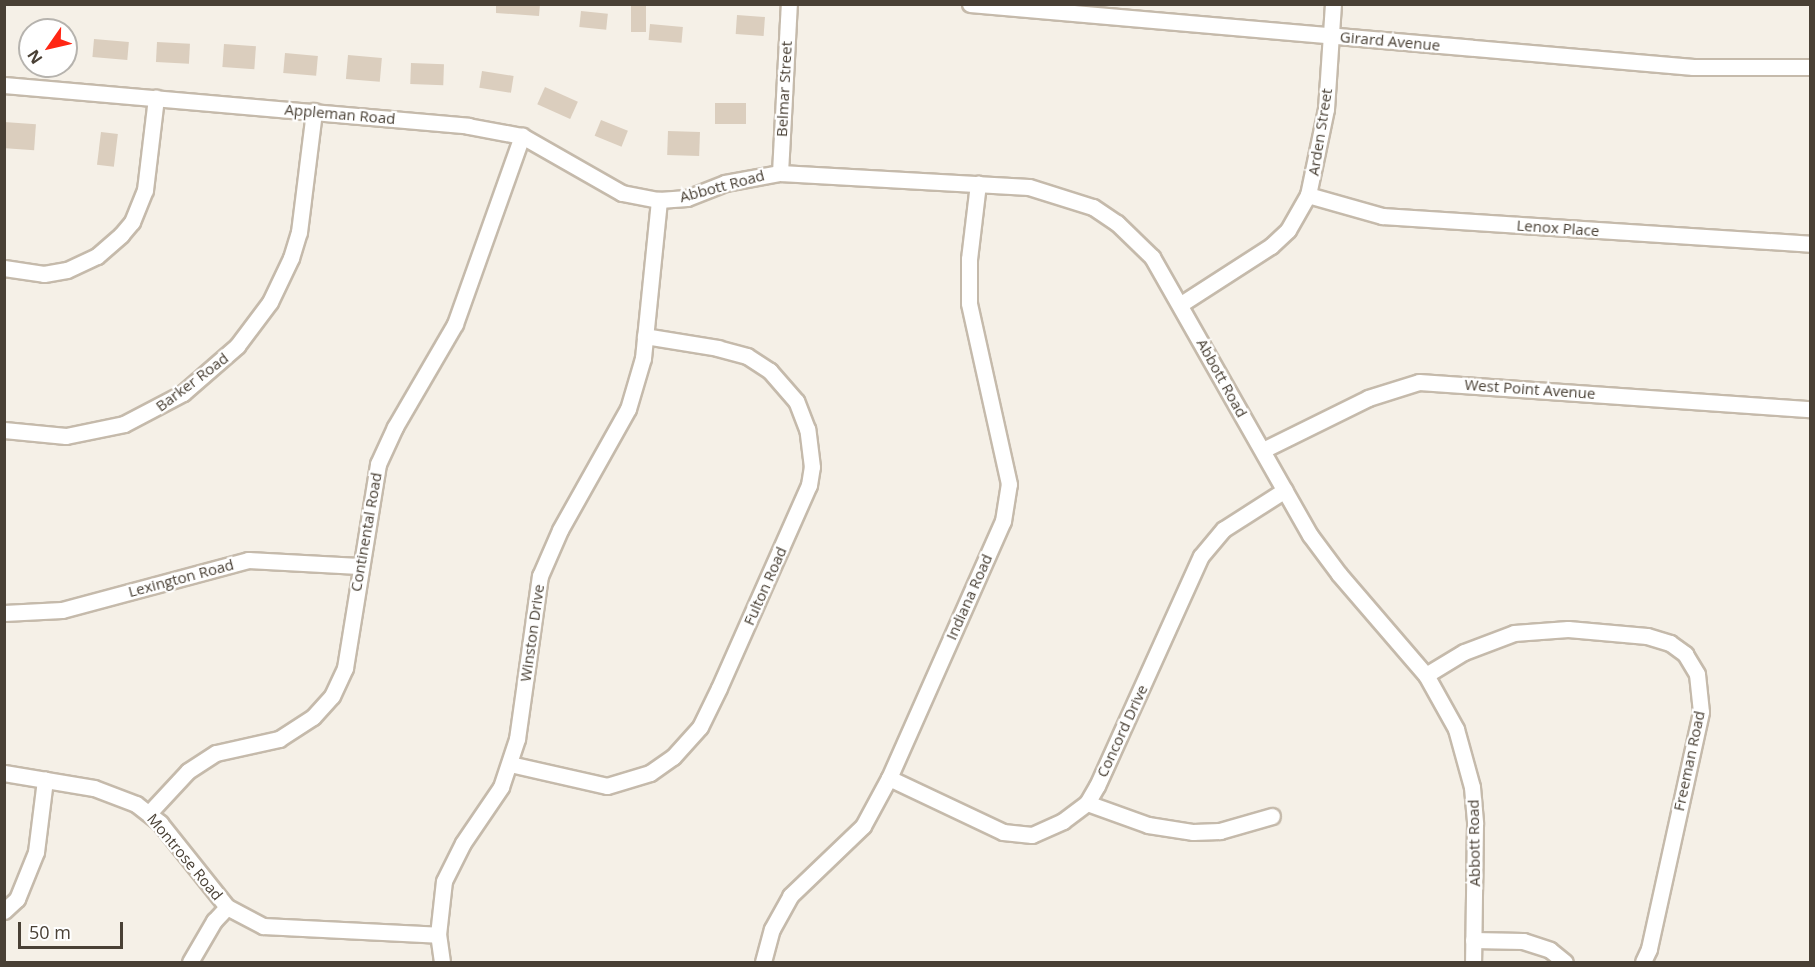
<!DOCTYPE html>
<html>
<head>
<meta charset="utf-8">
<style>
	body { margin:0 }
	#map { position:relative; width:1815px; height:967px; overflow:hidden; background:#f5f0e7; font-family:"Open Sans",sans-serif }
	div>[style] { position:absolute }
	.building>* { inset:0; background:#dbcebe; transform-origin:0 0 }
	.roads { filter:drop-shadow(2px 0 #c5baab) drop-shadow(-2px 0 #c5baab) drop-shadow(0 2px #c5baab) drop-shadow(0 -2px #c5baab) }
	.street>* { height:15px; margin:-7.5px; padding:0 7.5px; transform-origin:7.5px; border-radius:7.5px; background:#fff }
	span { translate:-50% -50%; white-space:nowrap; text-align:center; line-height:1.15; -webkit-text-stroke:4.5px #fff; paint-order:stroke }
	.street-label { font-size:15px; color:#494035 }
	.frame { position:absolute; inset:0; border:6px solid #494035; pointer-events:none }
	.north { position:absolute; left:18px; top:18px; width:60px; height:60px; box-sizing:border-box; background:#fff; border:2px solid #b6b3ae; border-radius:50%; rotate:236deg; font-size:16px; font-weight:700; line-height:24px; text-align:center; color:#494035 }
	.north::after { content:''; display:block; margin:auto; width:21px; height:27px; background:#ff2614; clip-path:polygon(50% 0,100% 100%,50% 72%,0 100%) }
	.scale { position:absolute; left:18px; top:922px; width:105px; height:27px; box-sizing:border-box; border:3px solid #494035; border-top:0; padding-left:8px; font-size:18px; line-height:21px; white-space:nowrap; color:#494035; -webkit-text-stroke:4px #fff; paint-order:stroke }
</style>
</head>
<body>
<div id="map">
	<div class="building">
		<div style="clip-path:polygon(496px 4px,540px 4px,539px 16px,496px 13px)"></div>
		<div style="left:631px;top:4px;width:15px;height:28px"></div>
		<div style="left:581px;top:11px;width:27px;height:16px;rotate:6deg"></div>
		<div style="left:737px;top:15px;width:28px;height:19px;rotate:4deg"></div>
		<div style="left:650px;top:24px;width:33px;height:16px;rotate:5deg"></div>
		<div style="left:94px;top:39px;width:35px;height:18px;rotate:5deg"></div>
		<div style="left:157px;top:42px;width:33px;height:20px;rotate:3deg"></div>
		<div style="left:224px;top:44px;width:32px;height:23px;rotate:4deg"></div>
		<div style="left:285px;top:53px;width:33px;height:20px;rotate:5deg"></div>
		<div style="left:348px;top:55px;width:34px;height:24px;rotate:5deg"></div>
		<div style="left:411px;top:63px;width:33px;height:21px;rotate:2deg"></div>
		<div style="left:482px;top:71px;width:32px;height:17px;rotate:9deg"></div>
		<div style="left:545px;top:87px;width:36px;height:19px;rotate:24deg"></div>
		<div style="left:715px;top:103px;width:31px;height:21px"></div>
		<div style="left:601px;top:120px;width:29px;height:17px;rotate:22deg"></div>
		<div style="left:4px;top:122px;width:32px;height:26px;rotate:4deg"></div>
		<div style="left:668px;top:131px;width:32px;height:24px;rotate:2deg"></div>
		<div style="left:101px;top:132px;width:17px;height:33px;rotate:7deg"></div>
	</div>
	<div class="roads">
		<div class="street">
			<div style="left:970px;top:4px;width:726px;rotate:4.98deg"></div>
			<div style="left:1693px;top:67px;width:117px"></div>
			<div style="left:4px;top:85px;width:466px;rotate:5deg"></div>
			<div style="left:468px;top:126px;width:55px;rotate:10.5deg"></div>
			<div style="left:522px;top:136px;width:115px;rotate:29.7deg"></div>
			<div style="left:622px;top:193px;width:38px;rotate:11deg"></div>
			<div style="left:659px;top:200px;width:28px;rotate:-4deg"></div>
			<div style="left:687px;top:198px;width:41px;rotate:-21.5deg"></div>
			<div style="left:725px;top:183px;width:56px;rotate:-10.3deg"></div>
			<div style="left:780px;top:173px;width:249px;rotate:3.2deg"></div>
			<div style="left:1029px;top:187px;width:67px;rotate:17.4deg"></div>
			<div style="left:1093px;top:207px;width:29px;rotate:34deg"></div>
			<div style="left:1117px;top:223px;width:49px;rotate:44.2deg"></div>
			<div style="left:1152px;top:257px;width:320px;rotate:60.4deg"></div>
			<div style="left:1310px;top:535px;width:49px;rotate:53.4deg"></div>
			<div style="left:1339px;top:574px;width:133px;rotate:49.3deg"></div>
			<div style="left:1426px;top:675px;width:62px;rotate:60.9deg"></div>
			<div style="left:1456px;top:729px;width:60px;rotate:74.6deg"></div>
			<div style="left:1472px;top:787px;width:37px;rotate:85deg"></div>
			<div style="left:1475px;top:824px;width:138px;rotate:90.8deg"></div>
			<div style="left:780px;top:173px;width:169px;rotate:-87deg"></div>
			<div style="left:1308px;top:195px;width:77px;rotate:15.8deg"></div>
			<div style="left:1382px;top:216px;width:429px;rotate:3.7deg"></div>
			<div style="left:4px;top:268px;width:40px;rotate:8.5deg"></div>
			<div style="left:44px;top:274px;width:23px;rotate:-10deg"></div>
			<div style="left:67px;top:270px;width:33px;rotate:-25deg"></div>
			<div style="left:97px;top:256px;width:32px;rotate:-41deg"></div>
			<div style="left:121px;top:235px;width:17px;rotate:-50deg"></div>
			<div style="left:132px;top:222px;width:35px;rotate:-68deg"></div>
			<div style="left:145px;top:190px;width:93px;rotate:-83.2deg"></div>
			<div style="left:1181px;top:304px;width:107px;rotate:-32.8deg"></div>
			<div style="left:1271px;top:246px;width:23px;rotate:-43deg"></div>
			<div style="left:1288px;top:230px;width:40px;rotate:-60.3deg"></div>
			<div style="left:1308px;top:195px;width:88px;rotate:-78.2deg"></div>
			<div style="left:1326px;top:109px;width:105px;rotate:-86.2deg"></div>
			<div style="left:4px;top:430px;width:62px;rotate:5.5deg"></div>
			<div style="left:66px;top:436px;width:59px;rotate:-11.7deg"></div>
			<div style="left:124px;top:424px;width:67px;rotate:-27.7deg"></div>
			<div style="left:183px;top:393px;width:72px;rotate:-41deg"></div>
			<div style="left:237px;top:346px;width:55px;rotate:-53.1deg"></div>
			<div style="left:270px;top:302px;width:49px;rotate:-64.5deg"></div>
			<div style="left:291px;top:258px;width:27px;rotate:-73deg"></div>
			<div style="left:299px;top:232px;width:122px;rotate:-82.9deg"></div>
			<div style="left:1263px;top:450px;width:117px;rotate:-26.3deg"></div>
			<div style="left:1368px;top:398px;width:53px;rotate:-17.4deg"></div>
			<div style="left:1419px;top:382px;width:392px;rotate:4deg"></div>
			<div style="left:4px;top:613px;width:58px;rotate:-3deg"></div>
			<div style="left:62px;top:610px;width:193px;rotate:-15deg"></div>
			<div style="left:248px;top:560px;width:111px;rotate:3.1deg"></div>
			<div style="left:1426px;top:675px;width:44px;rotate:-31.2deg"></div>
			<div style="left:1464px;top:652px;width:53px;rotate:-20.8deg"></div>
			<div style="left:1514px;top:633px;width:54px;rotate:-4.2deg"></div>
			<div style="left:1568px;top:629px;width:79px;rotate:5.1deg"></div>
			<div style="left:1647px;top:636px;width:24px;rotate:17deg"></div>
			<div style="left:1670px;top:643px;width:19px;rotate:36deg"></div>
			<div style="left:1685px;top:654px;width:23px;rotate:59deg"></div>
			<div style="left:1697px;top:674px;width:38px;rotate:84deg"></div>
			<div style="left:1701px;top:712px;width:243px;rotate:102.4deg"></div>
			<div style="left:1649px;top:949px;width:14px;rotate:115deg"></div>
			<div style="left:510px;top:764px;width:99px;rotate:12.8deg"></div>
			<div style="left:607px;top:786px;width:45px;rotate:-16.8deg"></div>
			<div style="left:650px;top:773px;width:28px;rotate:-35deg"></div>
			<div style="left:673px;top:757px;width:40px;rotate:-48deg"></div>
			<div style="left:700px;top:727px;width:43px;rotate:-64deg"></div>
			<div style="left:719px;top:688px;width:222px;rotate:-66.1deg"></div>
			<div style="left:809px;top:485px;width:18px;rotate:-81deg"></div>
			<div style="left:812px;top:467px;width:38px;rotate:-97deg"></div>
			<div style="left:807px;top:429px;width:30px;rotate:-111deg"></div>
			<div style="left:796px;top:401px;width:40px;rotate:-131deg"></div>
			<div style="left:770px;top:371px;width:27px;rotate:-147deg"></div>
			<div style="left:747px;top:356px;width:30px;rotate:-165deg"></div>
			<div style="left:718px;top:348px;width:74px;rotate:-170.7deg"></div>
			<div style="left:4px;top:773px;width:91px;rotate:9.5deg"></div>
			<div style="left:94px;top:788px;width:45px;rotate:20.9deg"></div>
			<div style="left:136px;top:804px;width:31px;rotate:38deg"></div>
			<div style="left:160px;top:823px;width:107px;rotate:51.4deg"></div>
			<div style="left:227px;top:907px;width:41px;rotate:27.8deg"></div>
			<div style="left:263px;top:926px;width:175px;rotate:2.9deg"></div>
			<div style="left:889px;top:778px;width:126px;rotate:25.3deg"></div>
			<div style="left:1003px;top:832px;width:29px;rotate:6deg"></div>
			<div style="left:1032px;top:835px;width:34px;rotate:-24deg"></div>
			<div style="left:1063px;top:821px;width:30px;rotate:-37deg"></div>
			<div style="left:1087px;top:803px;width:20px;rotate:-60deg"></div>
			<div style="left:1097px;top:786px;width:252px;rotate:-65.7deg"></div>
			<div style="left:1201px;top:556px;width:35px;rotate:-50deg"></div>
			<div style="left:1224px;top:529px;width:72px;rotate:-32.6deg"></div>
			<div style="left:1087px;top:803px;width:65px;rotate:19.8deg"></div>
			<div style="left:1148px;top:825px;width:46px;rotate:8.8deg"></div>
			<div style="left:1193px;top:832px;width:27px;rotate:-2deg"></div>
			<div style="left:1220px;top:831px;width:54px;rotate:-16.1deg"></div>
			<div style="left:149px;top:813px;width:57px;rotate:-47.1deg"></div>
			<div style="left:188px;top:771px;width:33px;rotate:-33deg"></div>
			<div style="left:216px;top:753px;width:65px;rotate:-12.5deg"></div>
			<div style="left:279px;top:739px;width:40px;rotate:-32.9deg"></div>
			<div style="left:313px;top:717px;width:28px;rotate:-48deg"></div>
			<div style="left:332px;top:696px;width:31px;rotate:-65deg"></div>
			<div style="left:345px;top:668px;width:207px;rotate:-80.8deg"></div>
			<div style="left:378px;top:464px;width:41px;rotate:-65.3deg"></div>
			<div style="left:395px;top:427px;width:119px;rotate:-59.8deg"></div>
			<div style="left:455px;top:324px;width:200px;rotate:-70.4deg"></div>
			<div style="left:4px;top:911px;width:18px;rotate:-43deg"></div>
			<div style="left:17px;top:899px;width:51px;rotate:-68deg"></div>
			<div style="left:36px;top:852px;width:73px;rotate:-82.9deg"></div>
			<div style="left:1473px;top:940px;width:50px;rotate:1.1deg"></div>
			<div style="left:1523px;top:941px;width:28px;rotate:18deg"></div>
			<div style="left:1550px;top:950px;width:19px;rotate:39deg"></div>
			<div style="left:190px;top:962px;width:48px;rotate:-59.7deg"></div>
			<div style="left:214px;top:921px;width:19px;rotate:-47deg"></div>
			<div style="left:442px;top:962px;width:27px;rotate:-98deg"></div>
			<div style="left:438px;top:935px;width:54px;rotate:-83.7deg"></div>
			<div style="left:444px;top:881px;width:42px;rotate:-63.4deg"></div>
			<div style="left:463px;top:843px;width:68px;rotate:-55.8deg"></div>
			<div style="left:501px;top:787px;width:51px;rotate:-71.6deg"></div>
			<div style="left:517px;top:739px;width:165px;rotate:-82deg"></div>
			<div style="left:540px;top:576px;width:50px;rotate:-66.5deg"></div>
			<div style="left:560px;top:530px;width:139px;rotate:-60.7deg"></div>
			<div style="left:628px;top:409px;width:53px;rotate:-73.6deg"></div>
			<div style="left:643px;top:358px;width:159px;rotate:-84.2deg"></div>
			<div style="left:763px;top:962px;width:34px;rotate:-75deg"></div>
			<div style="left:772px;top:929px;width:38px;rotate:-61deg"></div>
			<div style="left:790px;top:896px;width:101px;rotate:-43.8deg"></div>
			<div style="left:863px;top:826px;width:55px;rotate:-61.6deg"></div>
			<div style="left:889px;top:778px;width:281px;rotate:-66.1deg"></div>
			<div style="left:1003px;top:521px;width:37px;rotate:-81deg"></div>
			<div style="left:1009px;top:484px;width:185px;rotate:-102.5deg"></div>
			<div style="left:969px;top:303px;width:44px;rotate:-90deg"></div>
			<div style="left:969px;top:259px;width:76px;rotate:-83.2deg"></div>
		</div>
	</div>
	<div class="street-label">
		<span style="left:1390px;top:41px;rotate:5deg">Girard Avenue</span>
		<span style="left:784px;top:89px;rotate:-87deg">Belmar Street</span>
		<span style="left:340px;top:114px;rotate:5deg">Appleman Road</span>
		<span style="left:1320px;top:132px;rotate:-81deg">Arden Street</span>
		<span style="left:722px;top:186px;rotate:-15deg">Abbott Road</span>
		<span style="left:1558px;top:228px;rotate:4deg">Lenox Place</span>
		<span style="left:1222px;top:378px;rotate:61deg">Abbott Road</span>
		<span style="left:192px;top:382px;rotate:-37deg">Barker Road</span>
		<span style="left:1530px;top:389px;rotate:4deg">West Point Avenue</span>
		<span style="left:366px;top:532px;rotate:-80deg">Continental Road</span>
		<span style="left:181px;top:578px;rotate:-15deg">Lexington Road</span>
		<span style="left:765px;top:586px;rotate:-66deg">Fulton Road</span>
		<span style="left:969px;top:597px;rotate:-66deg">Indiana Road</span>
		<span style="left:532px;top:633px;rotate:-82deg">Winston Drive</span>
		<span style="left:1122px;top:731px;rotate:-65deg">Concord Drive</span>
		<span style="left:1689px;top:761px;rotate:-78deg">Freeman Road</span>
		<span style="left:1474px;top:843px;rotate:-91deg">Abbott Road</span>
		<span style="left:185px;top:857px;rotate:50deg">Montrose Road</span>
	</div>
	<div class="frame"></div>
	<div class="north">N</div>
	<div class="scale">50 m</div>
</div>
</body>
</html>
